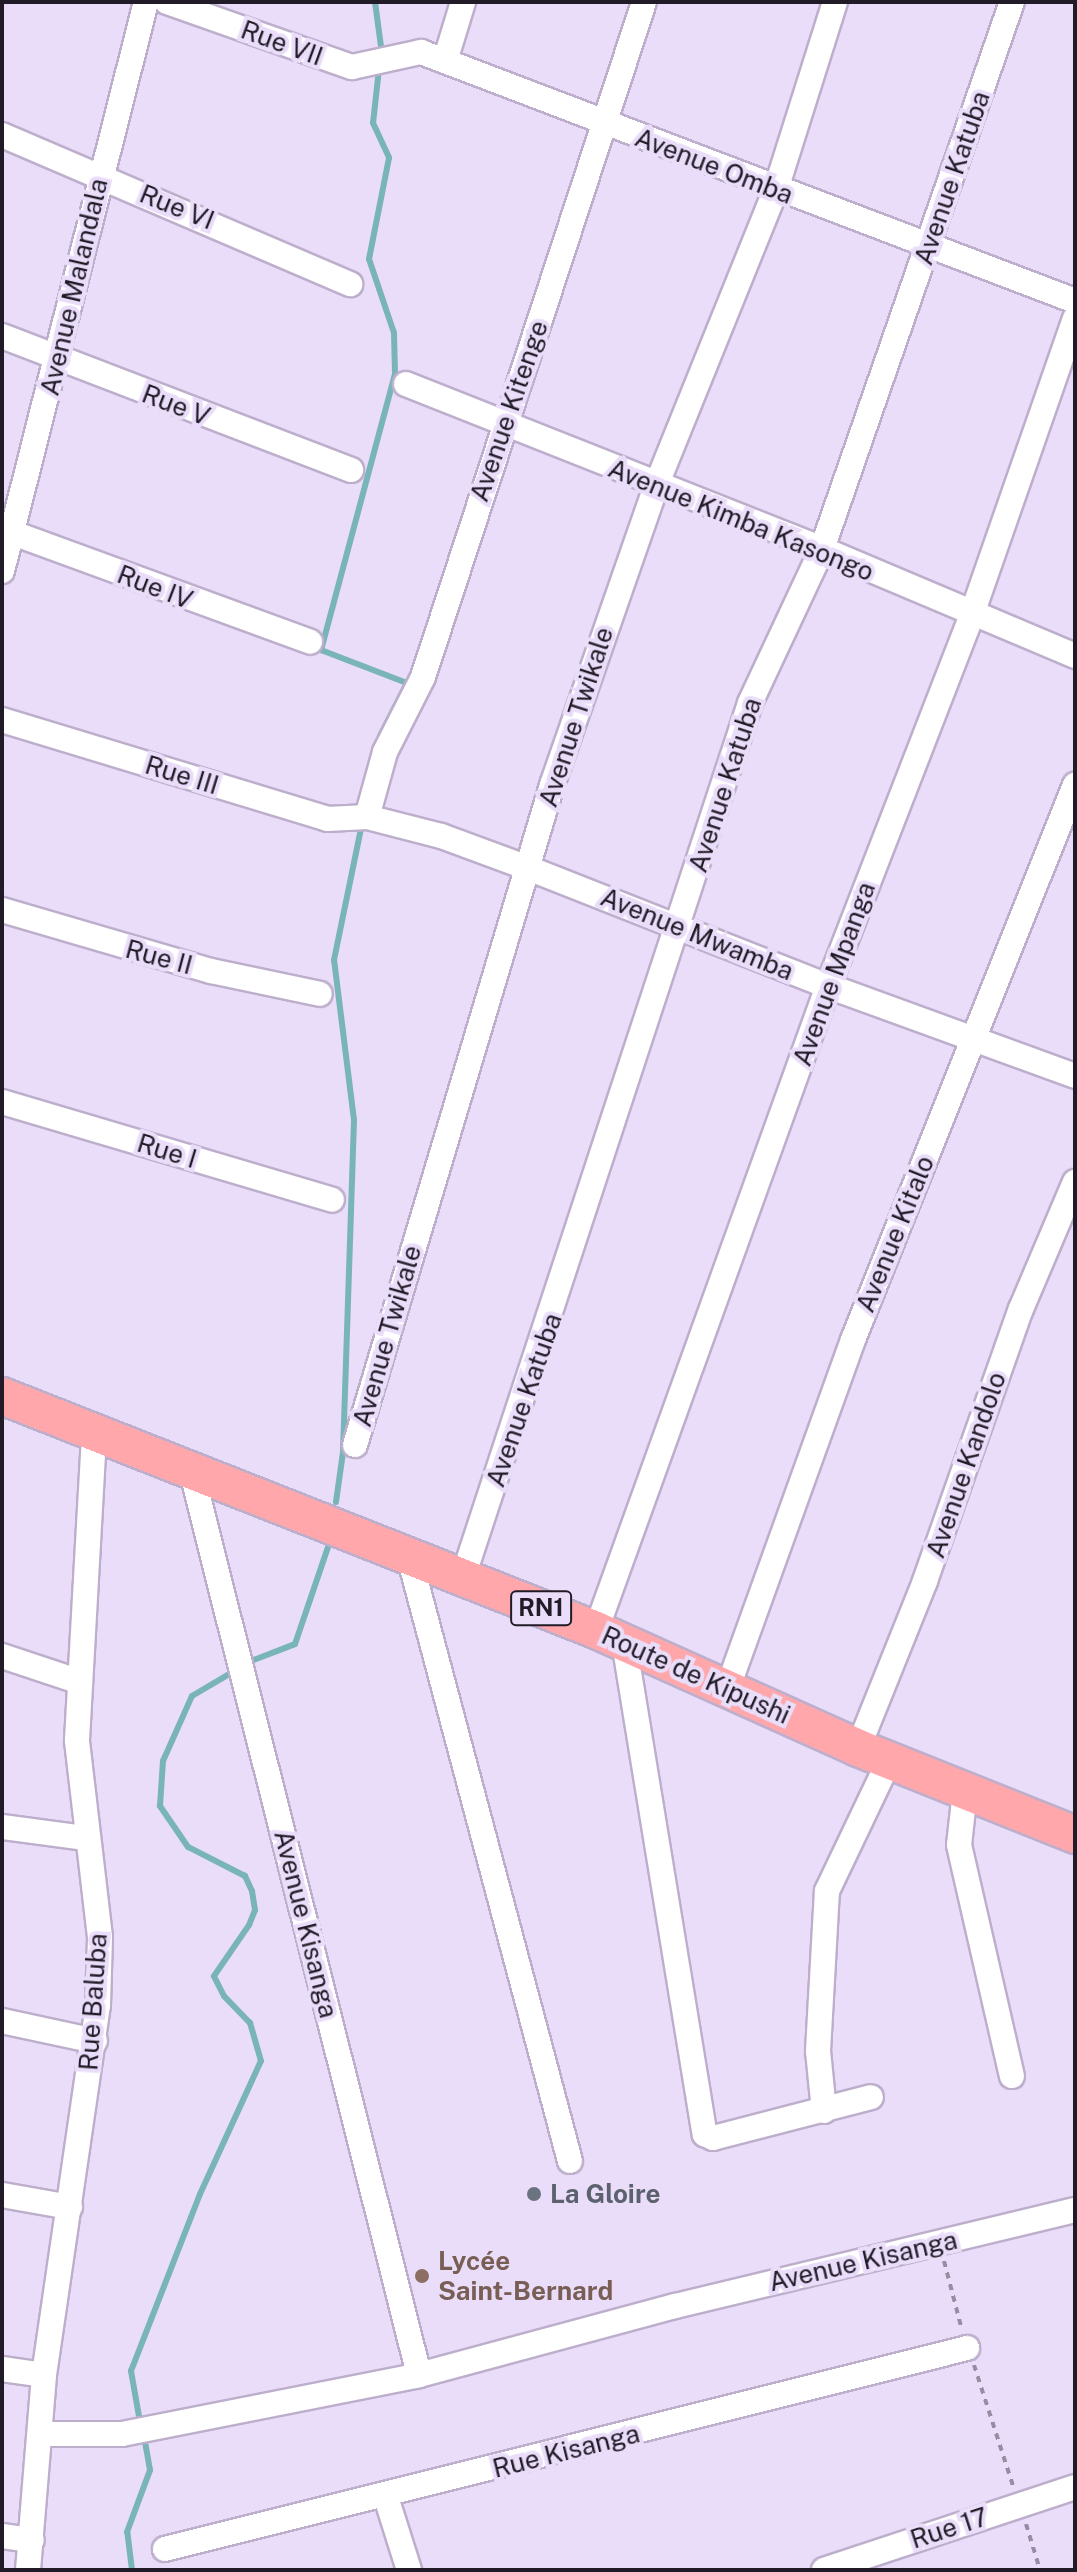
<!DOCTYPE html>
<html>
<head>
<meta charset="utf-8">
<style>
	body { margin:0 }
	#map { position:relative; width:1077px; height:2572px; overflow:hidden; background:#eaddfa; font-family:"Public Sans",sans-serif }
	div>[style] { position:absolute }
	.stream>* { height:6px; margin:-3px; padding:0 3px; transform-origin:3px; border-radius:3px; background:#79b4b9 }
	.path>* { height:4px; margin-top:-2px; transform-origin:0; background:repeating-linear-gradient(90deg,#978da2 0 6px,transparent 0 12px) }
	.roads { filter:drop-shadow(2px 0 #bdafcc) drop-shadow(-2px 0 #bdafcc) drop-shadow(0 2px #bdafcc) drop-shadow(0 -2px #bdafcc) }
	.minor>* { height:24px; margin:-12px; padding:0 12px; transform-origin:12px; border-radius:12px; background:#fff }
	.highway>* { height:36px; margin:-18px; padding:0 18px; transform-origin:18px; border-radius:18px; background:#ffa7ab }
	.dots>* { width:22px; height:22px; translate:-50% -50%; box-sizing:border-box; border:4px solid #eaddfa; border-radius:50% }
	span { translate:-50% -50%; white-space:nowrap; text-align:center; line-height:1.15; -webkit-text-stroke:8px #eaddfa; paint-order:stroke }
	.shield-label span { padding:2px 6px; background:#eaddfa; border:2px solid; border-radius:6px; -webkit-text-stroke-width:0 }
	.shield-label { font-size:24px; color:#201b26; font-weight:700 }
	.street-label { font-size:26px; color:#201b26 }
	.worship-label { font-size:26px; color:#5b616d; font-weight:700 }
	.left { translate:0 -50%; text-align:left }
	.education-label { font-size:26px; color:#785e54; font-weight:700 }
	.frame { position:absolute; inset:0; border:4px solid #201b26; pointer-events:none }
</style>
</head>
<body>
<div id="map">
	<div class="stream">
		<div style="left:375px;top:2px;width:52px;rotate:82.3deg"></div>
		<div style="left:379px;top:69px;width:54px;rotate:96.3deg"></div>
		<div style="left:373px;top:123px;width:38px;rotate:65deg"></div>
		<div style="left:389px;top:158px;width:103px;rotate:101.2deg"></div>
		<div style="left:369px;top:259px;width:78px;rotate:71.3deg"></div>
		<div style="left:394px;top:333px;width:41px;rotate:88.6deg"></div>
		<div style="left:395px;top:374px;width:286px;rotate:105deg"></div>
		<div style="left:321px;top:650px;width:92px;rotate:21deg"></div>
		<div style="left:407px;top:683px;width:59px;rotate:117deg"></div>
		<div style="left:366px;top:781px;width:25px;rotate:-76deg"></div>
		<div style="left:336px;top:1502px;width:50px;rotate:-82deg"></div>
		<div style="left:343px;top:1452px;width:332px;rotate:-88.1deg"></div>
		<div style="left:354px;top:1120px;width:161px;rotate:-97.1deg"></div>
		<div style="left:334px;top:960px;width:139px;rotate:-78.4deg"></div>
		<div style="left:251px;top:1661px;width:47px;rotate:-21.1deg"></div>
		<div style="left:295px;top:1644px;width:102px;rotate:-71.2deg"></div>
		<div style="left:140px;top:2422px;width:52px;rotate:-100deg"></div>
		<div style="left:131px;top:2371px;width:190px;rotate:-68.7deg"></div>
		<div style="left:200px;top:2194px;width:146px;rotate:-65.4deg"></div>
		<div style="left:261px;top:2061px;width:40px;rotate:-106deg"></div>
		<div style="left:250px;top:2023px;width:37px;rotate:-134deg"></div>
		<div style="left:224px;top:1996px;width:22px;rotate:-117deg"></div>
		<div style="left:214px;top:1976px;width:62px;rotate:-55.5deg"></div>
		<div style="left:249px;top:1925px;width:16px;rotate:-68deg"></div>
		<div style="left:255px;top:1910px;width:19px;rotate:-99deg"></div>
		<div style="left:252px;top:1891px;width:17px;rotate:-115deg"></div>
		<div style="left:245px;top:1876px;width:64px;rotate:-153deg"></div>
		<div style="left:188px;top:1847px;width:50px;rotate:-124.3deg"></div>
		<div style="left:160px;top:1806px;width:45px;rotate:-86.2deg"></div>
		<div style="left:163px;top:1761px;width:71px;rotate:-66deg"></div>
		<div style="left:192px;top:1696px;width:45px;rotate:-30.5deg"></div>
		<div style="left:132px;top:2570px;width:38px;rotate:-97deg"></div>
		<div style="left:127px;top:2532px;width:66px;rotate:-69.6deg"></div>
		<div style="left:150px;top:2470px;width:28px;rotate:-100deg"></div>
	</div>
	<div class="path">
		<div style="left:944px;top:2261px;width:71px;rotate:75.4deg"></div>
		<div style="left:974px;top:2365px;width:127px;rotate:72.1deg"></div>
		<div style="left:1026px;top:2524px;width:48px;rotate:73.1deg"></div>
	</div>
	<div class="roads">
		<div class="minor">
			<div style="left:167px;top:2px;width:196px;rotate:19.4deg"></div>
			<div style="left:352px;top:67px;width:71px;rotate:-12.3deg"></div>
			<div style="left:421px;top:52px;width:700px;rotate:20.84deg"></div>
			<div style="left:445px;top:61px;width:62px;rotate:-73deg"></div>
			<div style="left:2px;top:135px;width:379px;rotate:23.2deg"></div>
			<div style="left:2px;top:336px;width:374px;rotate:21deg"></div>
			<div style="left:406px;top:384px;width:448px;rotate:21.6deg"></div>
			<div style="left:822px;top:549px;width:275px;rotate:22.9deg"></div>
			<div style="left:2px;top:529px;width:328px;rotate:20.1deg"></div>
			<div style="left:2px;top:571px;width:587px;rotate:-75.8deg"></div>
			<div style="left:2px;top:720px;width:340px;rotate:16.9deg"></div>
			<div style="left:327px;top:819px;width:40px;rotate:-2.9deg"></div>
			<div style="left:367px;top:817px;width:67px;rotate:-74.5deg"></div>
			<div style="left:385px;top:752px;width:84px;rotate:-63.1deg"></div>
			<div style="left:423px;top:677px;width:710px;rotate:-71.87deg"></div>
			<div style="left:367px;top:817px;width:76px;rotate:14.4deg"></div>
			<div style="left:441px;top:836px;width:93px;rotate:20.2deg"></div>
			<div style="left:528px;top:868px;width:322px;rotate:21.5deg"></div>
			<div style="left:828px;top:986px;width:263px;rotate:20deg"></div>
			<div style="left:2px;top:910px;width:218px;rotate:16.3deg"></div>
			<div style="left:211px;top:971px;width:111px;rotate:11.9deg"></div>
			<div style="left:2px;top:1102px;width:344px;rotate:16.5deg"></div>
			<div style="left:355px;top:1445px;width:689px;rotate:-73.38deg"></div>
			<div style="left:552px;top:785px;width:317px;rotate:-70.8deg"></div>
			<div style="left:656px;top:486px;width:320px;rotate:-68deg"></div>
			<div style="left:776px;top:189px;width:196px;rotate:-72.5deg"></div>
			<div style="left:192px;top:1473px;width:930px;rotate:75.87deg"></div>
			<div style="left:409px;top:1556px;width:626px;rotate:75.1deg"></div>
			<div style="left:463px;top:1577px;width:920px;rotate:-71.82deg"></div>
			<div style="left:750px;top:703px;width:170px;rotate:-64.9deg"></div>
			<div style="left:822px;top:549px;width:579px;rotate:-70.85deg"></div>
			<div style="left:596px;top:1630px;width:685px;rotate:-70.19deg"></div>
			<div style="left:828px;top:986px;width:399px;rotate:-68.8deg"></div>
			<div style="left:972px;top:614px;width:313px;rotate:-70.8deg"></div>
			<div style="left:624px;top:1642px;width:499px;rotate:80.7deg"></div>
			<div style="left:705px;top:2134px;width:9px;rotate:27deg"></div>
			<div style="left:713px;top:2138px;width:163px;rotate:-14.5deg"></div>
			<div style="left:2px;top:1656px;width:82px;rotate:18.4deg"></div>
			<div style="left:728px;top:1687px;width:369px;rotate:-70.2deg"></div>
			<div style="left:853px;top:1340px;width:598px;rotate:-68.2deg"></div>
			<div style="left:858px;top:1748px;width:180px;rotate:-68.1deg"></div>
			<div style="left:925px;top:1581px;width:288px;rotate:-70.6deg"></div>
			<div style="left:1021px;top:1309px;width:138px;rotate:-67deg"></div>
			<div style="left:965px;top:1791px;width:54px;rotate:96.3deg"></div>
			<div style="left:959px;top:1845px;width:237px;rotate:77.1deg"></div>
			<div style="left:2px;top:1827px;width:84px;rotate:7.5deg"></div>
			<div style="left:2px;top:2021px;width:95px;rotate:12.1deg"></div>
			<div style="left:824px;top:2111px;width:60px;rotate:-95.7deg"></div>
			<div style="left:818px;top:2051px;width:160px;rotate:-86.8deg"></div>
			<div style="left:827px;top:1891px;width:146px;rotate:-64.5deg"></div>
			<div style="left:2px;top:2195px;width:69px;rotate:10deg"></div>
			<div style="left:2px;top:2369px;width:42px;rotate:8.1deg"></div>
			<div style="left:40px;top:2434px;width:82px"></div>
			<div style="left:122px;top:2434px;width:303px;rotate:-11.2deg"></div>
			<div style="left:419px;top:2375px;width:265px;rotate:-15.1deg"></div>
			<div style="left:675px;top:2306px;width:411px;rotate:-13.5deg"></div>
			<div style="left:386px;top:2497px;width:77px;rotate:72.5deg"></div>
			<div style="left:2px;top:2536px;width:30px;rotate:8deg"></div>
			<div style="left:165px;top:2549px;width:827px;rotate:-14.07deg"></div>
			<div style="left:28px;top:2570px;width:196px;rotate:-85.3deg"></div>
			<div style="left:44px;top:2375px;width:374px;rotate:-81.7deg"></div>
			<div style="left:98px;top:2005px;width:68px;rotate:-88.3deg"></div>
			<div style="left:100px;top:1937px;width:198px;rotate:-96.7deg"></div>
			<div style="left:77px;top:1740px;width:307px;rotate:-86.8deg"></div>
			<div style="left:824px;top:2570px;width:264px;rotate:-18.3deg"></div>
		</div>
		<div class="highway">
			<div style="left:2px;top:1396px;width:638px;rotate:21.5deg"></div>
			<div style="left:596px;top:1630px;width:287px;rotate:24.2deg"></div>
			<div style="left:858px;top:1748px;width:234px;rotate:21.8deg"></div>
		</div>
	</div>
	<div class="dots">
		<div style="left:534px;top:2194px;background:#6b7280"></div>
		<div style="left:422px;top:2276px;background:#8d6e63"></div>
	</div>
	<div class="shield-label">
		<span style="left:541px;top:1608px">RN1</span>
	</div>
	<div class="street-label">
		<span style="left:282px;top:43px;rotate:20deg">Rue VII</span>
		<span style="left:714px;top:166px;rotate:21deg">Avenue Omba</span>
		<span style="left:952px;top:178px;rotate:-71deg">Avenue Katuba</span>
		<span style="left:177px;top:207px;rotate:22deg">Rue VI</span>
		<span style="left:74px;top:287px;rotate:-77deg">Avenue Malandala</span>
		<span style="left:176px;top:405px;rotate:21deg">Rue V</span>
		<span style="left:509px;top:411px;rotate:-71deg">Avenue Kitenge</span>
		<span style="left:741px;top:520px;rotate:22deg">Avenue Kimba Kasongo</span>
		<span style="left:155px;top:587px;rotate:21deg">Rue IV</span>
		<span style="left:576px;top:717px;rotate:-72deg">Avenue Twikale</span>
		<span style="left:182px;top:775px;rotate:17deg">Rue III</span>
		<span style="left:725px;top:785px;rotate:-72deg">Avenue Katuba</span>
		<span style="left:697px;top:934px;rotate:22deg">Avenue Mwamba</span>
		<span style="left:159px;top:957px;rotate:15deg">Rue II</span>
		<span style="left:834px;top:974px;rotate:-70deg">Avenue Mpanga</span>
		<span style="left:167px;top:1151px;rotate:17deg">Rue I</span>
		<span style="left:895px;top:1234px;rotate:-68deg">Avenue Kitalo</span>
		<span style="left:387px;top:1336px;rotate:-74deg">Avenue Twikale</span>
		<span style="left:524px;top:1400px;rotate:-71deg">Avenue Katuba</span>
		<span style="left:966px;top:1465px;rotate:-71deg">Avenue Kandolo</span>
		<span style="left:696px;top:1675px;rotate:24deg">Route de Kipushi</span>
		<span style="left:306px;top:1924px;rotate:76deg">Avenue Kisanga</span>
		<span style="left:93px;top:2002px;rotate:-86deg">Rue Baluba</span>
		<span style="left:863px;top:2261px;rotate:-13deg">Avenue Kisanga</span>
		<span style="left:566px;top:2451px;rotate:-14deg">Rue Kisanga</span>
		<span style="left:949px;top:2528px;rotate:-18deg">Rue 17</span>
	</div>
	<div class="worship-label">
		<span class="left" style="left:550px;top:2194px">La Gloire</span>
	</div>
	<div class="education-label">
		<span class="left" style="left:438px;top:2276px">Lycée<br>Saint-Bernard</span>
	</div>
	<div class="frame"></div>
</div>
</body>
</html>
